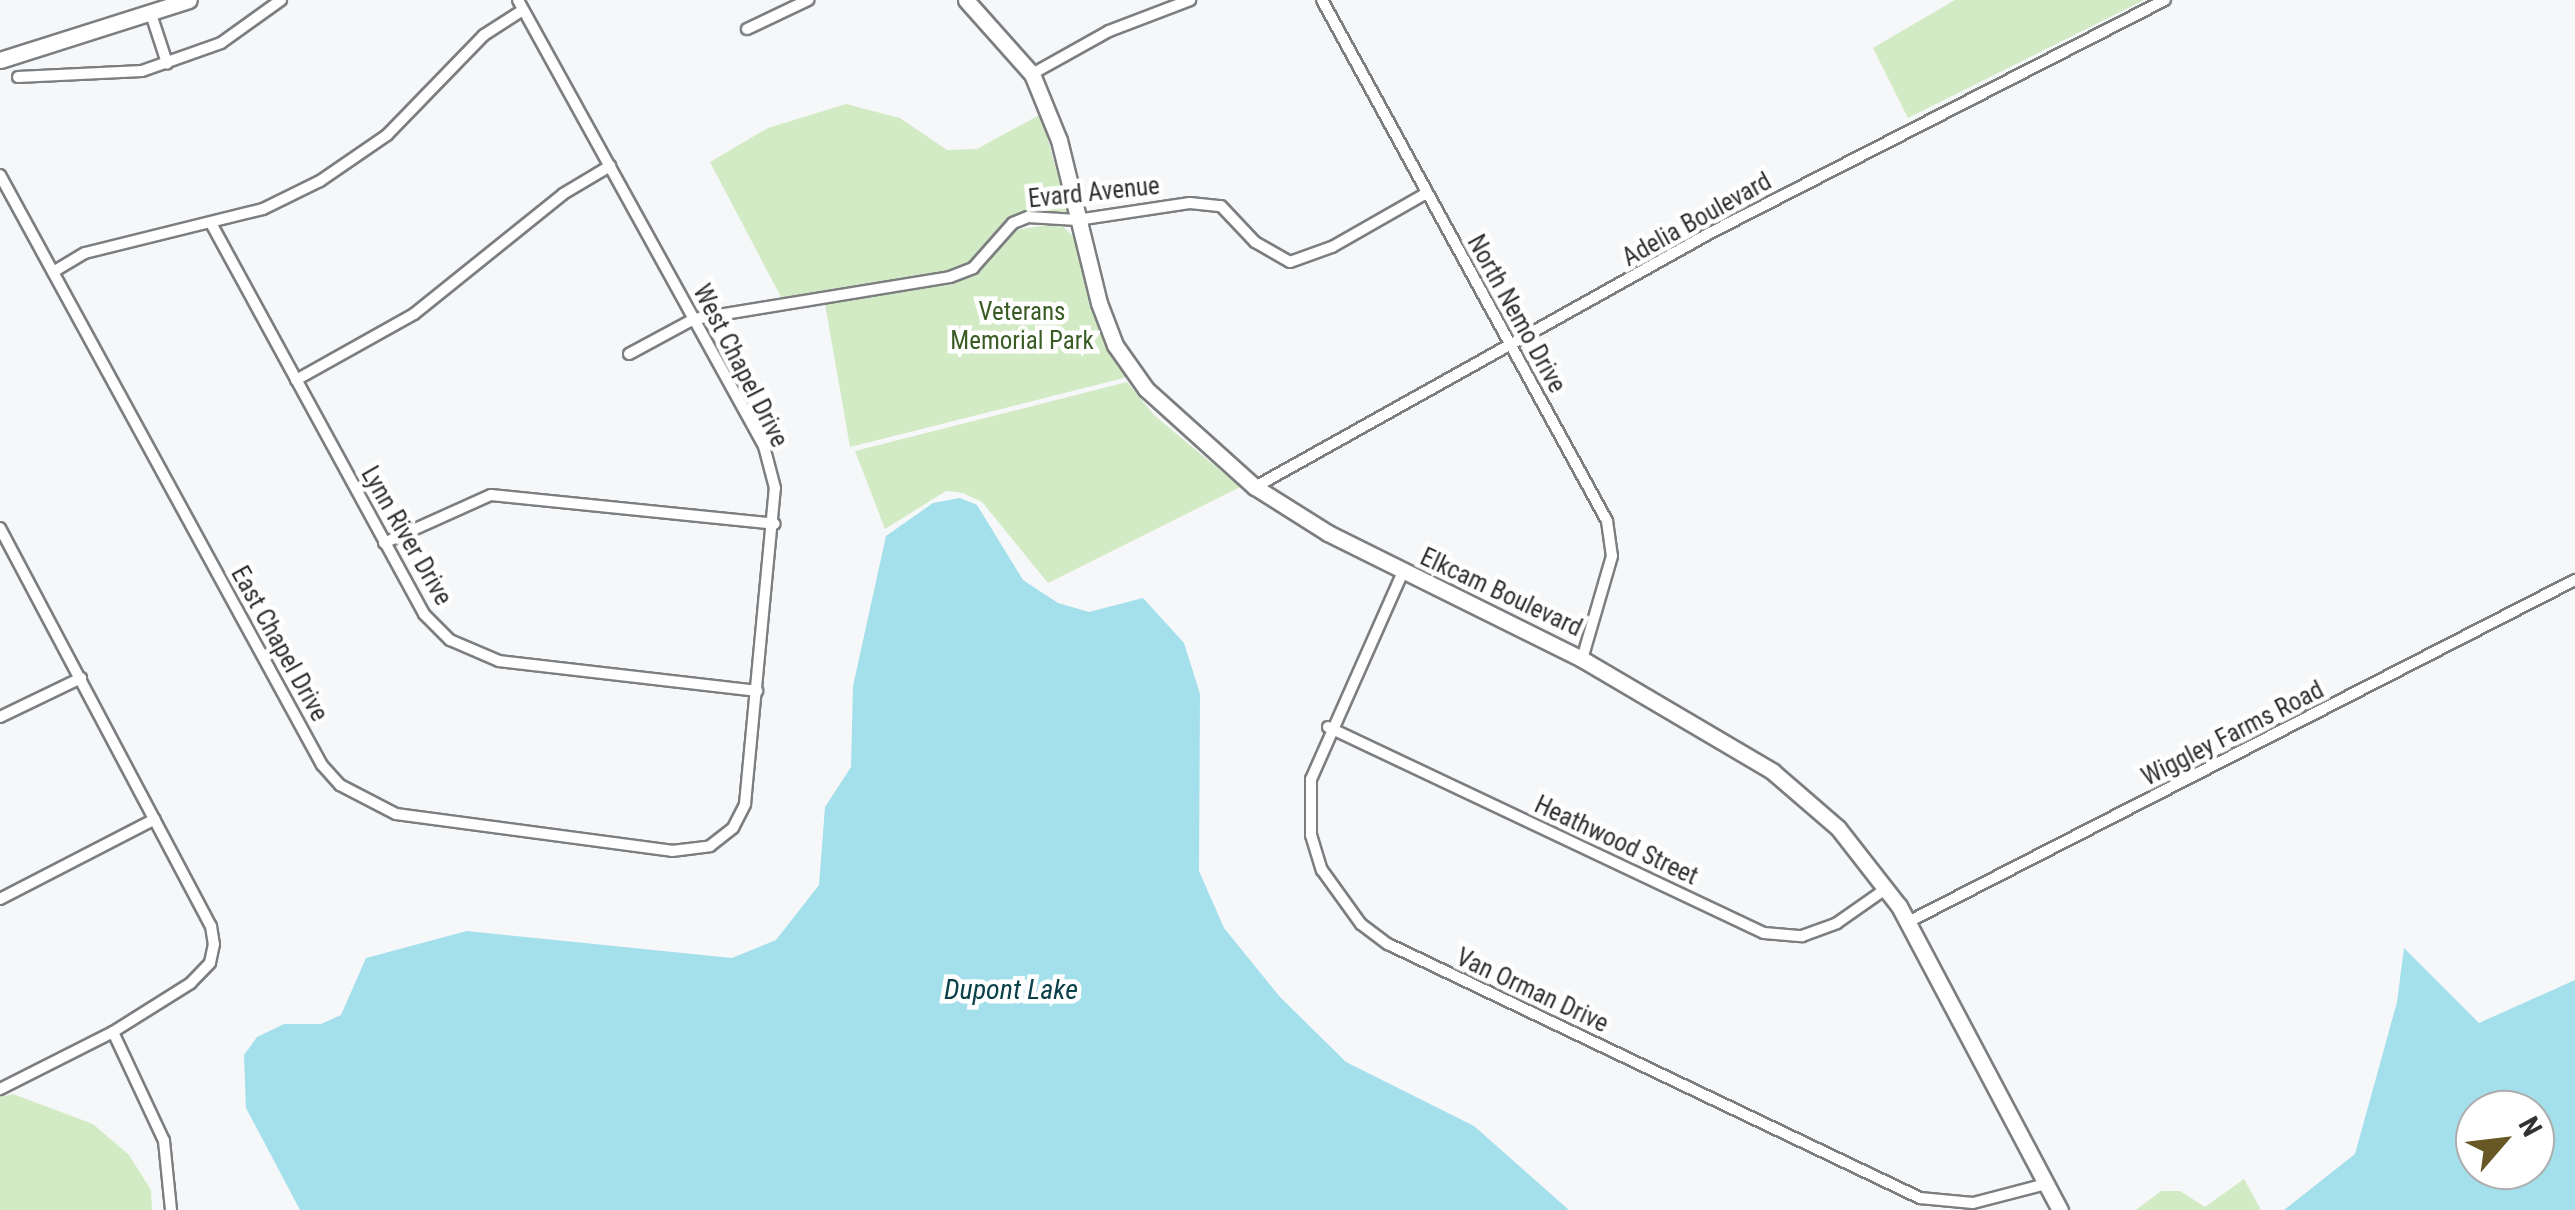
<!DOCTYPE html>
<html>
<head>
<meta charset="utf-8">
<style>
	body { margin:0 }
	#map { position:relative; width:2575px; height:1210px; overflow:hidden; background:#f5f7f9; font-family:"Roboto Condensed",sans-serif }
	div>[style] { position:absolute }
	.green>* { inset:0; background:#d3ebc5 }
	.water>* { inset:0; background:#a4dfec }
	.roads { filter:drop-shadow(2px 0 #7c7e80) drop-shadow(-2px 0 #7c7e80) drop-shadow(0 2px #7c7e80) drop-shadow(0 -2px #7c7e80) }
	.street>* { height:10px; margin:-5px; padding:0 5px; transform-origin:5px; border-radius:5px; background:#fff }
	.secondary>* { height:15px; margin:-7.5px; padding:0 7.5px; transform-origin:7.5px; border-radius:7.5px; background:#fff }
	span { translate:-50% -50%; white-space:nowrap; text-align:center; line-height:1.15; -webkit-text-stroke:9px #fff; paint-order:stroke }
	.street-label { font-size:25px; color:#323233 }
	.park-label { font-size:25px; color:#3a5b23 }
	.water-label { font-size:28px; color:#09404a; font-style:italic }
	.north { position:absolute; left:2455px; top:1090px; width:100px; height:100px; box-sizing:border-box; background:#fff; border:2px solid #adadad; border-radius:50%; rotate:62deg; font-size:28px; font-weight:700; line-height:40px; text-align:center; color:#323233 }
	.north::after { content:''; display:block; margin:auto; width:35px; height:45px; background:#675826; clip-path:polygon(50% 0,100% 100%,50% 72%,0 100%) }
</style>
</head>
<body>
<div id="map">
	<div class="green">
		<div style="clip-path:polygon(1955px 0,2144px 0,1908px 118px,1873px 48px)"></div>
		<div style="clip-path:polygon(846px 104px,900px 118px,947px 150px,977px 149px,1041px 114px,1068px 213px,1011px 217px,969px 264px,949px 271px,782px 299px,710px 162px,768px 128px)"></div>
		<div style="clip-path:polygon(1059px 223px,1074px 237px,1128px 377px,850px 447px,825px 304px,964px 279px,1010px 231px)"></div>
		<div style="clip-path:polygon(1127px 382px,1154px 415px,1240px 487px,1048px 583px,982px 502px,963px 493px,946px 491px,885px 529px,855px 451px)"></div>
		<div style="clip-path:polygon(13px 1094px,93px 1124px,129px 1155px,151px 1190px,152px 1210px,0 1210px,0 1097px)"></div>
		<div style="clip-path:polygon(2244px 1179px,2261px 1210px,2136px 1210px,2161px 1191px,2180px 1191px,2205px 1207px)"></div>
	</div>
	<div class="water">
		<div style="clip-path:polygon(960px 498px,977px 505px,1023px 580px,1058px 603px,1089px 612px,1143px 598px,1184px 643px,1200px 694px,1199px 871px,1224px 928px,1280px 997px,1346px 1062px,1474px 1126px,1569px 1210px,300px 1210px,246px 1108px,244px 1055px,257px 1037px,284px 1024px,321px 1024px,341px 1015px,366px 958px,467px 931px,732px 958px,776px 940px,819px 885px,825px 807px,851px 767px,853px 686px,886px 536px,933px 503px)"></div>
		<div style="clip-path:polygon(evenodd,2404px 948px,2479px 1023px,2575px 980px,2575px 1210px,2284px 1210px,2355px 1154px,2397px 1002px,2404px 948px,2475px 1110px,2535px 1110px,2535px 1170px,2475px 1170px,2475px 1110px)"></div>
	</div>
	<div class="roads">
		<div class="street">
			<div style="left:1322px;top:0;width:594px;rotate:61.32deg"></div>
			<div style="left:1607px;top:521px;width:35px;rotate:82deg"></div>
			<div style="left:1612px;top:556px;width:107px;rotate:106.2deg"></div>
			<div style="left:151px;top:14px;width:52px;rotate:71.9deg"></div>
			<div style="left:747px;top:29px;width:68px;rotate:-25.4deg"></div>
			<div style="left:1032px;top:74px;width:88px;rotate:-29.2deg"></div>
			<div style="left:1109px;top:31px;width:87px;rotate:-20.9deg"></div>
			<div style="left:18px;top:77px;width:124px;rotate:-2.8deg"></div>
			<div style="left:142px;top:71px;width:84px;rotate:-19.5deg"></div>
			<div style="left:221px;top:43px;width:74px;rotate:-35.6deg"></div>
			<div style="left:0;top:175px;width:672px;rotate:61.38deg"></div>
			<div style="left:322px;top:765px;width:27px;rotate:48deg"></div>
			<div style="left:340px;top:785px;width:63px;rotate:27.4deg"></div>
			<div style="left:396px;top:814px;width:278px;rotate:7.6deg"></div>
			<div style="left:672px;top:851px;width:38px;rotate:-7deg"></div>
			<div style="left:710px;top:846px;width:29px;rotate:-38deg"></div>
			<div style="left:733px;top:828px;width:27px;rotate:-63deg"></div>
			<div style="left:745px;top:804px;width:317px;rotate:-84.6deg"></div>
			<div style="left:775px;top:488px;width:43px;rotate:-104.7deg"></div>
			<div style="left:764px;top:446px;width:509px;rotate:-118.88deg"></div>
			<div style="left:212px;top:225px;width:443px;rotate:61.4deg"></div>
			<div style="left:424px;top:614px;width:37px;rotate:45deg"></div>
			<div style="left:450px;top:640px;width:53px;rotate:23.2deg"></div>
			<div style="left:499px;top:661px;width:260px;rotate:6.6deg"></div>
			<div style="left:53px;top:272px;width:37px;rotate:-31deg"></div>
			<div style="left:85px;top:253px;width:183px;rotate:-13.9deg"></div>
			<div style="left:263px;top:209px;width:64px;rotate:-26.2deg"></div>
			<div style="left:320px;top:181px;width:81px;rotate:-34.5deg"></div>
			<div style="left:387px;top:135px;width:139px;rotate:-45.9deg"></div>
			<div style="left:484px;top:35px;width:46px;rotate:-32.7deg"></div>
			<div style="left:629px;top:354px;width:74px;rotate:-28.3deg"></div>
			<div style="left:694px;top:319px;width:259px;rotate:-9.3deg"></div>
			<div style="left:950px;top:277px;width:25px;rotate:-21deg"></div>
			<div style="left:973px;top:268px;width:60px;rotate:-48.4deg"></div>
			<div style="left:1013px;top:223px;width:16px;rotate:-22deg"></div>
			<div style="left:1028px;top:217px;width:49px;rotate:3.5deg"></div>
			<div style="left:1077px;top:220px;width:114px;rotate:-8.6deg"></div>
			<div style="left:1190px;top:203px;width:31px;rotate:6deg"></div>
			<div style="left:1221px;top:206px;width:50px;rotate:46.6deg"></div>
			<div style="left:1255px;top:242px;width:40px;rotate:29.7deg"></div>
			<div style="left:1290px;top:262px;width:45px;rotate:-19.7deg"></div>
			<div style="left:1332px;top:247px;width:107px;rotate:-29.7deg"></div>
			<div style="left:296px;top:380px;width:135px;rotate:-29.2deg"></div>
			<div style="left:414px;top:314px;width:191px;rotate:-38.8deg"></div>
			<div style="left:563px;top:194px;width:55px;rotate:-30.8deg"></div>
			<div style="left:1255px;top:487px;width:521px;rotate:-29.17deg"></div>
			<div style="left:1710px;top:233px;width:511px;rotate:-27.12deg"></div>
			<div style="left:0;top:528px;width:450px;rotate:62.1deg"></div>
			<div style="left:211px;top:926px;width:18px;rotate:81deg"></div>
			<div style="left:214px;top:944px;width:19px;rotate:102deg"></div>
			<div style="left:210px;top:963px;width:28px;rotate:134deg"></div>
			<div style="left:191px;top:983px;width:92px;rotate:147.9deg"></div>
			<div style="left:113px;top:1032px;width:127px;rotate:153.2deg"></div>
			<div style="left:384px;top:543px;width:117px;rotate:-24.2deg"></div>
			<div style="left:491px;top:495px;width:285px;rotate:5.8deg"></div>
			<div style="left:1402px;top:574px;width:224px;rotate:113.9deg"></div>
			<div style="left:1311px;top:779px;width:56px;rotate:90deg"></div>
			<div style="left:1311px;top:835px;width:37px;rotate:73deg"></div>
			<div style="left:1322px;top:870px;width:67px;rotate:54.2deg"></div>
			<div style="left:1361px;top:924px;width:34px;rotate:37deg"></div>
			<div style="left:1388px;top:944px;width:590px;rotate:25.52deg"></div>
			<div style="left:1920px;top:1198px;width:53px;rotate:5.4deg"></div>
			<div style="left:1973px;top:1203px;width:75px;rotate:-14.6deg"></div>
			<div style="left:0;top:717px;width:90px;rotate:-25.7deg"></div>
			<div style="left:1328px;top:727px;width:482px;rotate:25.3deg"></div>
			<div style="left:1764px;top:933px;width:38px;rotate:5deg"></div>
			<div style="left:1802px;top:936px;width:37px;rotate:-20deg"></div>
			<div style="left:1837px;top:923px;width:61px;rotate:-35deg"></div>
			<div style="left:0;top:899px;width:174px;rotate:-27.3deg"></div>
			<div style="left:1908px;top:922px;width:750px;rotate:-27.15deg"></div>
			<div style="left:113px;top:1032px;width:120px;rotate:64.9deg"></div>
			<div style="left:164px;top:1141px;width:69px;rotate:84.2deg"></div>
		</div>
		<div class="secondary">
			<div style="left:966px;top:0;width:99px;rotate:48.3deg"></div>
			<div style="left:1032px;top:74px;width:71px;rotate:67.8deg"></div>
			<div style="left:1059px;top:140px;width:168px;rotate:76.2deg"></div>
			<div style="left:1099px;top:303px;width:45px;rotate:69.1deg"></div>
			<div style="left:1115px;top:345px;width:54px;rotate:54.8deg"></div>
			<div style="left:1146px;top:389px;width:147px;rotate:42deg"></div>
			<div style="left:1255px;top:487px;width:86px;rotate:32.2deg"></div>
			<div style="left:1328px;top:533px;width:284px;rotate:26.4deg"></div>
			<div style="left:1582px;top:659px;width:221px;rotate:30.5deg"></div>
			<div style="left:1772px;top:771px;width:87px;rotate:40.8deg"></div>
			<div style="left:1838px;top:828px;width:99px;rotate:52deg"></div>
			<div style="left:1899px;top:906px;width:344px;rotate:62.1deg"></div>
			<div style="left:0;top:60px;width:198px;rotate:-17.6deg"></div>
		</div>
	</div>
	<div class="street-label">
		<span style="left:1094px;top:193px;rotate:-6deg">Evard Avenue</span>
		<span style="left:1697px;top:220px;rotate:-29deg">Adelia Boulevard</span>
		<span style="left:1516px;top:314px;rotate:61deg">North Nemo Drive</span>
		<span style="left:740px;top:366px;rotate:63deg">West Chapel Drive</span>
		<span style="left:406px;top:536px;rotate:60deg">Lynn River Drive</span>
		<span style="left:1501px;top:593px;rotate:25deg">Elkcam Boulevard</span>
		<span style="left:279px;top:644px;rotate:61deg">East Chapel Drive</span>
		<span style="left:2233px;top:734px;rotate:-27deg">Wiggley Farms Road</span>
		<span style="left:1616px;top:841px;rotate:25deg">Heathwood Street</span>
		<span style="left:1532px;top:991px;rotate:25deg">Van Orman Drive</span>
	</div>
	<div class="park-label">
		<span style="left:1022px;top:327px">Veterans<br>Memorial Park</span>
	</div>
	<div class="water-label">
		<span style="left:1011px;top:990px">Dupont Lake</span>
	</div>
	<div class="north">N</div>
</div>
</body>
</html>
